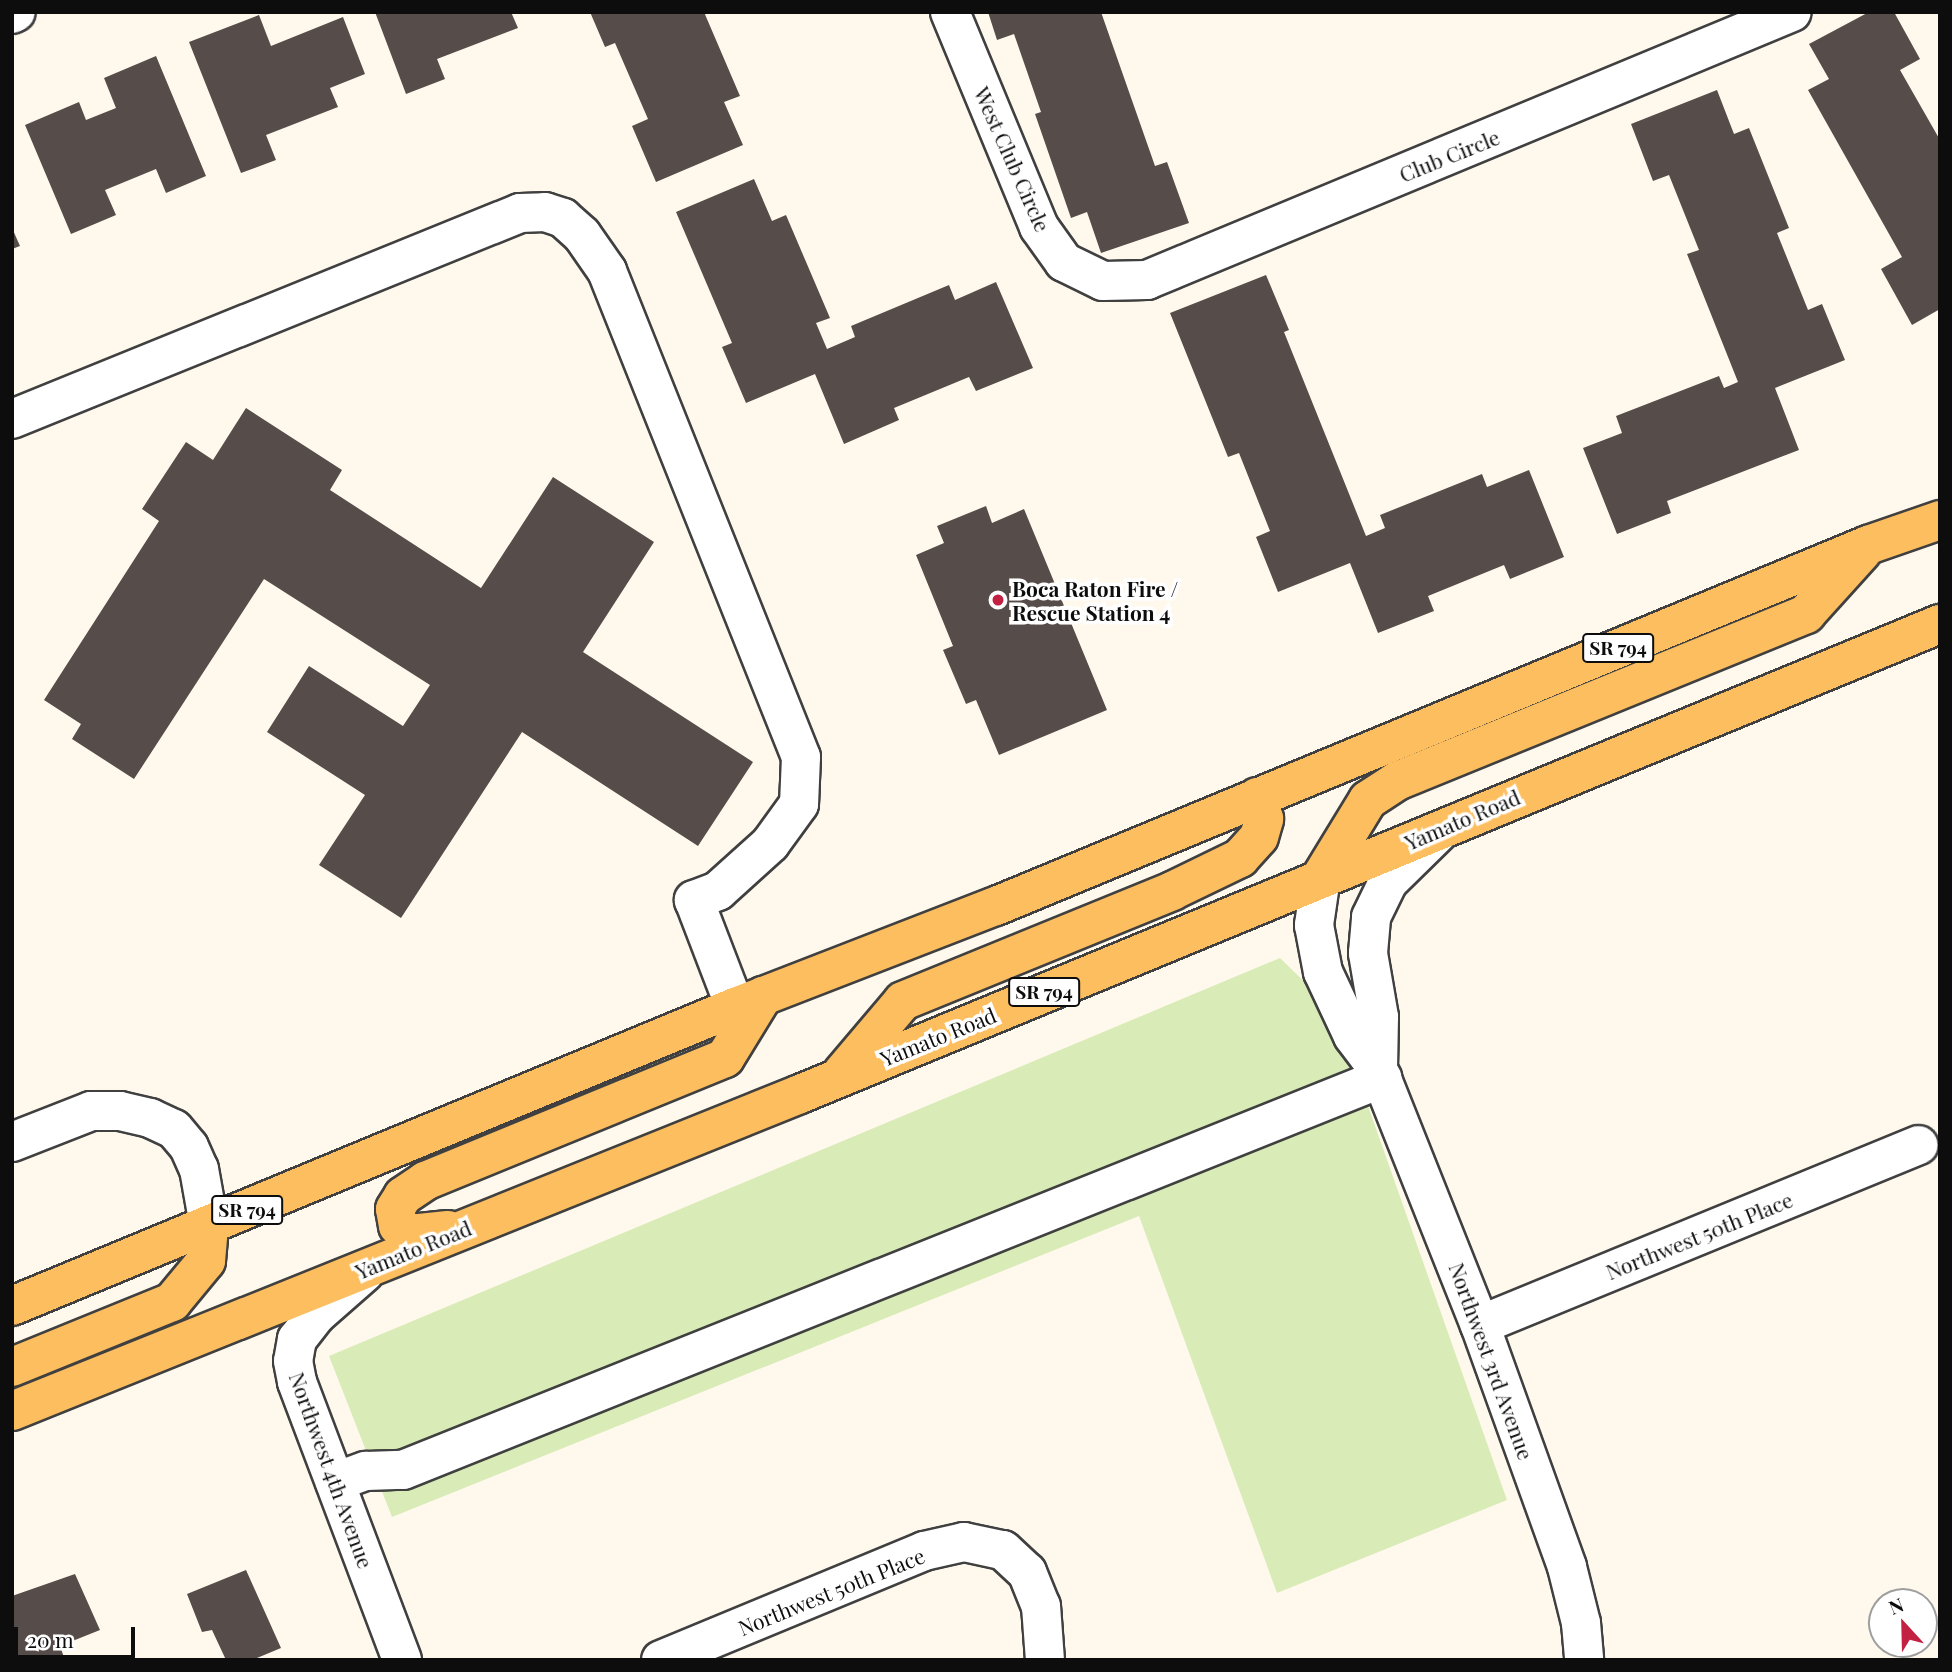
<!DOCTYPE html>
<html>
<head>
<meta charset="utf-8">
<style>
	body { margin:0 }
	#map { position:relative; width:1952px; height:1672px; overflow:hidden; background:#fff9ed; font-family:"Playfair Display",serif }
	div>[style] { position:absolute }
	.green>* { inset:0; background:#d9ebb6 }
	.building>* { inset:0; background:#564c49 }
	.roads { filter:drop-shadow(2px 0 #404040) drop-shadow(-2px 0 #404040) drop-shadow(0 2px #404040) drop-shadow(0 -2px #404040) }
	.minor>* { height:38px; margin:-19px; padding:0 19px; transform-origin:19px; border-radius:19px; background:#fff }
	.major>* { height:38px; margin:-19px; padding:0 19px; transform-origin:19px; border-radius:19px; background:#fdbe60 }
	.dots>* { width:19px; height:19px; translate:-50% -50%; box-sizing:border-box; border:4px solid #fff; border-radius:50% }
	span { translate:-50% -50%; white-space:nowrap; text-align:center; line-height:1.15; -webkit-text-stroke:7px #fff; paint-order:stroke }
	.shield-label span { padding:2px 5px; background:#fff; border:2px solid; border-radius:5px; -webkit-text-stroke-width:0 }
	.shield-label { font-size:19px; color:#0d0d0d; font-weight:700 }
	.street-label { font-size:21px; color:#0d0d0d }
	.poi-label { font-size:21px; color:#0d0d0d; font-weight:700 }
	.left { translate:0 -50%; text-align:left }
	.frame { position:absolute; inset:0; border:14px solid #0d0d0d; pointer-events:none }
	.north { position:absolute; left:1868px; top:1588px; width:70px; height:70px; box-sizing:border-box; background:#fff; border:2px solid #9e9e9e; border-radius:50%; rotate:338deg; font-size:19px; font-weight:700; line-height:28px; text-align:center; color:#0d0d0d }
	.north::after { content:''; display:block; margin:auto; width:24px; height:32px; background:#c22141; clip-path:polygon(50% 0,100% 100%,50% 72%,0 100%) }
	.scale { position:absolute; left:14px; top:1627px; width:121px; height:32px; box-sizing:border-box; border:4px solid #0d0d0d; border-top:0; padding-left:9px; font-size:21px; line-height:24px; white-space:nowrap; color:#0d0d0d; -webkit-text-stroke:5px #fff; paint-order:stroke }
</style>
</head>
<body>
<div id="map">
	<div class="green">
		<div style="clip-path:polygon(1280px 958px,1319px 996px,1361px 1086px,1507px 1500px,1277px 1593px,1139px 1216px,392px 1517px,329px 1356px)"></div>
	</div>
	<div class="building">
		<div style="clip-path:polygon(375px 12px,511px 12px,518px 28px,437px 59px,445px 79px,406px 94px)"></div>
		<div style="clip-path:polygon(590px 12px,704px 12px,740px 96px,724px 102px,743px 145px,656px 182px,632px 126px,648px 119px,615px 43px,605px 47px)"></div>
		<div style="clip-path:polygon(988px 12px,1101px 12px,1155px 166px,1167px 162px,1189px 223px,1101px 253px,1087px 212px,1071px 218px,1035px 114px,1041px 112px,1014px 34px,997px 40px)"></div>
		<div style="clip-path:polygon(1869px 12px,1894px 12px,1920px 59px,1900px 70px,1940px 140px,1940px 309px,1912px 325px,1881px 269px,1902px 257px,1808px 90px,1829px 79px,1809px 44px)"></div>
		<div style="clip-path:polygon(259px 15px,271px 46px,343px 17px,365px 74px,330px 88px,338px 107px,266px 135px,276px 160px,241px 173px,189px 42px)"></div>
		<div style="clip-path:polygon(156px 56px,206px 176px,166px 193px,156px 169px,105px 190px,116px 215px,71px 234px,25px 125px,79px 102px,86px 120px,116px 108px,104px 78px)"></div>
		<div style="clip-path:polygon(1717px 90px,1734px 134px,1749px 128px,1789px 228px,1777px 233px,1808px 310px,1822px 304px,1845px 360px,1775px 388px,1799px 450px,1667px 501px,1671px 513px,1617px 534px,1583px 448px,1622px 433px,1616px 416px,1719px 376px,1724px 388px,1738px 382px,1687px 254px,1699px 250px,1669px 175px,1653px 181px,1631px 124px)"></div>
		<div style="clip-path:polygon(754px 179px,772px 221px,786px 215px,830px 318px,816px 323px,827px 349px,855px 337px,851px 326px,949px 285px,955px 300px,996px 282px,1033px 368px,976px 391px,969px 377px,894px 408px,899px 420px,844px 444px,815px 374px,746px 403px,722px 347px,732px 343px,676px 212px)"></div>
		<div style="clip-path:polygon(12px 228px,20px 246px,12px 249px)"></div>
		<div style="clip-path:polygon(1266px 275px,1289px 330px,1284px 332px,1366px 536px,1385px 528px,1380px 515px,1482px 474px,1487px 487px,1529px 470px,1564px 557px,1510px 579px,1504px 565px,1428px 596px,1434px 611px,1378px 633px,1350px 563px,1278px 592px,1256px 537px,1270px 531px,1239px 453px,1228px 457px,1170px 313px)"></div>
		<div style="clip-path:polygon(246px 408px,342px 470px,330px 490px,481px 588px,553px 477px,654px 542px,583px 652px,753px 762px,698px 846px,522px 732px,401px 918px,319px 865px,365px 795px,267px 732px,309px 666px,403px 726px,430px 685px,264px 579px,134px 779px,72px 739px,81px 724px,44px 700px,159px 521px,142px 509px,186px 442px,213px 460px)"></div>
		<div style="clip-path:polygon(986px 506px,992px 523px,1024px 509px,1107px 710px,999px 755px,976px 700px,966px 704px,943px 650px,953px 646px,916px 555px,944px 543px,937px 526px)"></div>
		<div style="clip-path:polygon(246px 1570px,281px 1648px,252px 1660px,226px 1660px,212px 1630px,202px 1632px,187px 1594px)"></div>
		<div style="clip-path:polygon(75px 1574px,100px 1630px,60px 1646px,65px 1660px,12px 1660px,12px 1596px)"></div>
	</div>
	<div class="roads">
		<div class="minor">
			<div style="left:950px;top:12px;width:233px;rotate:67.5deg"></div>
			<div style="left:1039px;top:227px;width:43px;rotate:54.5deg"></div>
			<div style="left:1064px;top:262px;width:43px;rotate:26deg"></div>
			<div style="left:1103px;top:281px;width:44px;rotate:-1.3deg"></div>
			<div style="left:1147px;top:280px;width:698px;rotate:-22.56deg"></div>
			<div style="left:12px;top:14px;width:4px;rotate:-27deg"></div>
			<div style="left:12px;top:419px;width:548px;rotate:-22.07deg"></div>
			<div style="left:520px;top:213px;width:25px;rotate:-2deg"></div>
			<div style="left:545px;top:212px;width:19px;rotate:18deg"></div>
			<div style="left:563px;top:218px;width:25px;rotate:42deg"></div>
			<div style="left:582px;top:235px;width:44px;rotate:55.2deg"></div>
			<div style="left:607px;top:271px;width:523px;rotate:68.24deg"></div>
			<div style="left:801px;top:757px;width:47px;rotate:92.4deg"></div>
			<div style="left:799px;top:804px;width:49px;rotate:125.9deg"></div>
			<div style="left:770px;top:844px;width:70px;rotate:137.9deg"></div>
			<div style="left:718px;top:891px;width:26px;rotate:159deg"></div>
			<div style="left:694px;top:900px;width:115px;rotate:69deg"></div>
			<div style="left:1321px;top:877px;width:49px;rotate:98.3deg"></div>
			<div style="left:1314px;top:925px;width:48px;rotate:79.2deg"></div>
			<div style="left:1323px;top:972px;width:71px;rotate:64.9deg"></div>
			<div style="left:1353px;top:1036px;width:41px;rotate:52.9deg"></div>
			<div style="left:1378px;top:1069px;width:276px;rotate:68.3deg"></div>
			<div style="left:1480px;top:1325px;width:257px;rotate:70.2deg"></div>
			<div style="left:1567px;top:1567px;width:58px;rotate:76deg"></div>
			<div style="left:1581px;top:1623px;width:37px;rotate:85deg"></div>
			<div style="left:1378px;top:1069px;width:52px;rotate:-88.9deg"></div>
			<div style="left:1379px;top:1017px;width:65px;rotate:-99.8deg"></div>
			<div style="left:1368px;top:953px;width:36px;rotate:-85deg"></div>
			<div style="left:1371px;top:917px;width:39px;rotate:-64deg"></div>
			<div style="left:1388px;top:882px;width:74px;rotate:-44.5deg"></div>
			<div style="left:12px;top:1142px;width:85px;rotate:-21.4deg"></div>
			<div style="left:91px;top:1111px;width:29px"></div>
			<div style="left:120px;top:1111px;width:31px;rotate:13deg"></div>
			<div style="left:150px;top:1118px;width:26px;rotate:25deg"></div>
			<div style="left:174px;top:1129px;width:23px;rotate:50deg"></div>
			<div style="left:189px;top:1147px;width:24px;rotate:66deg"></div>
			<div style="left:199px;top:1169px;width:57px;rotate:79.9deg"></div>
			<div style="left:364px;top:1273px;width:64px;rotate:138.8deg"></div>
			<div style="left:316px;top:1315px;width:31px;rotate:128deg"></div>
			<div style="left:297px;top:1339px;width:22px;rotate:100deg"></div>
			<div style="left:293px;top:1361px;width:21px;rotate:79deg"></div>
			<div style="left:297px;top:1382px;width:297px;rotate:69.3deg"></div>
			<div style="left:1480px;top:1325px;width:474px;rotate:-22.3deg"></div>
			<div style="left:335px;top:1482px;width:33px;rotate:-20deg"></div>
			<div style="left:366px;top:1471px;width:37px;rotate:-2deg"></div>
			<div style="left:403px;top:1470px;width:1055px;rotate:-21.82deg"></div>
			<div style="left:661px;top:1660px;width:285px;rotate:-22.5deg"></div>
			<div style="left:924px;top:1551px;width:41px;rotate:-12.7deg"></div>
			<div style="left:964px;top:1542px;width:40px;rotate:12deg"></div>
			<div style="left:1003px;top:1550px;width:33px;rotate:43deg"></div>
			<div style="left:1027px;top:1572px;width:37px;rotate:68deg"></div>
			<div style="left:1041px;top:1606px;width:54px;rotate:85.8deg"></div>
		</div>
		<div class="major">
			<div style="left:1321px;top:877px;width:90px;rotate:-58.6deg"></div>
			<div style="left:1368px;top:800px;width:35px;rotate:-33deg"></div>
			<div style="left:1397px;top:781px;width:442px;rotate:-22.2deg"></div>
			<div style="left:1806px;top:614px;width:84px;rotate:-47.9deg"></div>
			<div style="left:842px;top:1073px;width:94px;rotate:-49.7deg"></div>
			<div style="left:903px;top:1001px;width:291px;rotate:-22.2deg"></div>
			<div style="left:1172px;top:891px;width:76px;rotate:-25.9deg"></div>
			<div style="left:1240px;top:858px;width:28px;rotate:-48deg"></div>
			<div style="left:1259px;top:837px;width:19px;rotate:-74deg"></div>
			<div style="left:1264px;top:819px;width:23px;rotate:-108deg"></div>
			<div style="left:448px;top:1230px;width:36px;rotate:174deg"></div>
			<div style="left:412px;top:1234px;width:16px;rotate:-150deg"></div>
			<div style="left:398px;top:1226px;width:17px;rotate:-100deg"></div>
			<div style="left:395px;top:1209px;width:15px;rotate:-58deg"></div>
			<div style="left:403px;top:1196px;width:27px;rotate:-34deg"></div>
			<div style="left:425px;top:1181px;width:324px;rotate:-22.3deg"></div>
			<div style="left:725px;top:1058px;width:73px;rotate:-58.5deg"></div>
			<div style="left:12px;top:1306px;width:782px;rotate:-22.47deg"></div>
			<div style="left:735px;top:1007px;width:280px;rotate:-21.2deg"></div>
			<div style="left:996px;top:906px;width:944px;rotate:-22.49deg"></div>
			<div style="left:1868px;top:545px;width:76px;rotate:-19.1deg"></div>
			<div style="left:12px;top:1367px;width:173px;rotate:-22.1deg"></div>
			<div style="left:172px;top:1302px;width:53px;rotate:-50.3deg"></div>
			<div style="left:206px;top:1261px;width:36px;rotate:-85deg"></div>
			<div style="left:12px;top:1411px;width:849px;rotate:-21.91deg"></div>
			<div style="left:800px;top:1094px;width:1233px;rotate:-22.41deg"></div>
		</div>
	</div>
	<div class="dots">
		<div style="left:998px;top:600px;background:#c22141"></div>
	</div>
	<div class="shield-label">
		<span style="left:1618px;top:648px">SR 794</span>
		<span style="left:1044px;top:992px">SR 794</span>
		<span style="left:247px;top:1210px">SR 794</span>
	</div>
	<div class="street-label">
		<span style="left:1449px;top:155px;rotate:-22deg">Club Circle</span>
		<span style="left:1013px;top:159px;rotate:66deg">West Club Circle</span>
		<span style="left:1462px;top:819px;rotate:-23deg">Yamato Road</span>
		<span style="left:938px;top:1036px;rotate:-22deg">Yamato Road</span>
		<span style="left:1699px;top:1235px;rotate:-22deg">Northwest 50th Place</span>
		<span style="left:413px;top:1249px;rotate:-22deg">Yamato Road</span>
		<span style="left:1492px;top:1361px;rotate:70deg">Northwest 3rd Avenue</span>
		<span style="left:332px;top:1470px;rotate:70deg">Northwest 4th Avenue</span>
		<span style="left:831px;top:1591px;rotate:-22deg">Northwest 50th Place</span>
	</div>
	<div class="poi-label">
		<span class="left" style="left:1012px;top:600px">Boca Raton Fire /<br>Rescue Station 4</span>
	</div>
	<div class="frame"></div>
	<div class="north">N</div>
	<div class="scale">20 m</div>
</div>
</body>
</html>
